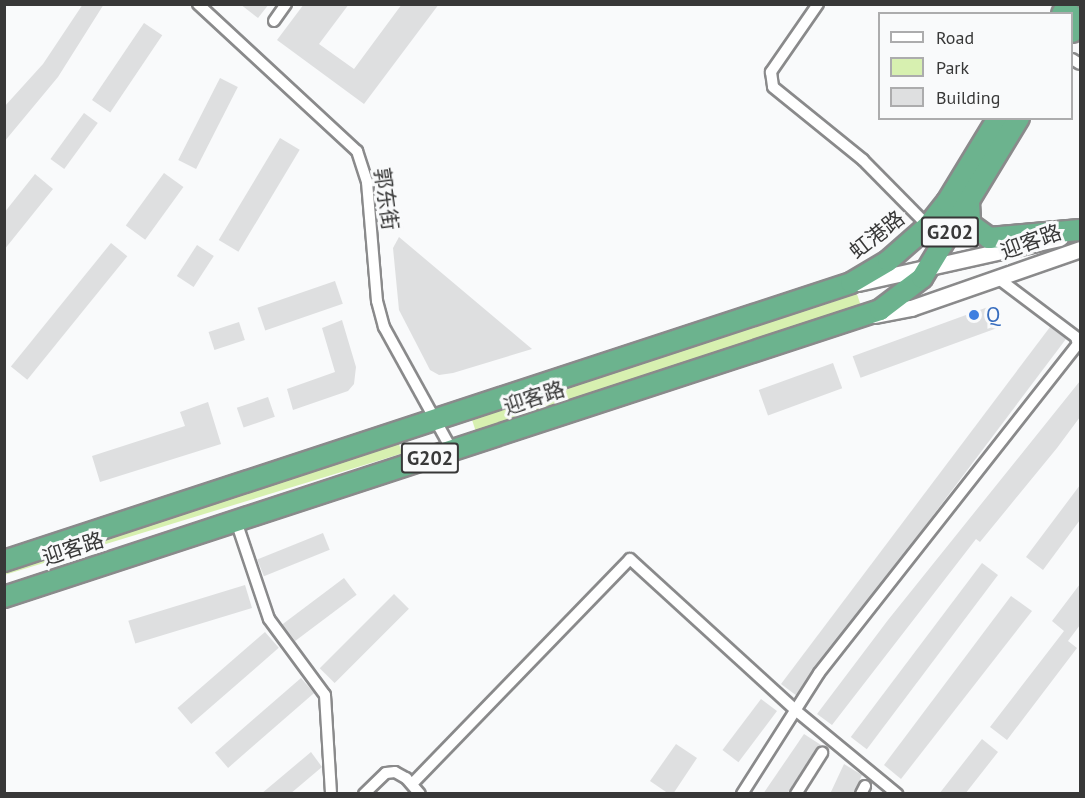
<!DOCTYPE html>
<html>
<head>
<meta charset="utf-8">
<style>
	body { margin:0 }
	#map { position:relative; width:1085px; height:798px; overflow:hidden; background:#f9fafb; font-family:"PT Sans","Noto Sans SC",sans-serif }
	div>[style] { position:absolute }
	.green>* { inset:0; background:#d7f0b0; transform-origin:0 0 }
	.building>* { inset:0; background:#dedfe0; transform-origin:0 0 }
	.roads { filter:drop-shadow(2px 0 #8a8a8b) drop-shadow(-2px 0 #8a8a8b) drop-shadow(0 2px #8a8a8b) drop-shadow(0 -2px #8a8a8b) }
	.street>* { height:10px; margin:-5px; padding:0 5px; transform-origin:5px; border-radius:5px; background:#fff }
	.secondary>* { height:15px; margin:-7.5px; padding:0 7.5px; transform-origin:7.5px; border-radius:7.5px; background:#fff }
	.highway>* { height:20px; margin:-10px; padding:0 10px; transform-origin:10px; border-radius:10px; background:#6cb38e }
	.dots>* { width:16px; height:16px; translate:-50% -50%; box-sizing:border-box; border:3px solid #f9fafb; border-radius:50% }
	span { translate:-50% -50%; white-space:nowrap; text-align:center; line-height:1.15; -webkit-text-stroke:6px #f9fafb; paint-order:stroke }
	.shield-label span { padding:2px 4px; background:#f9fafb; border:2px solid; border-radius:4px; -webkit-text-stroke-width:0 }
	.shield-label { font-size:20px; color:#383838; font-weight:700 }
	.street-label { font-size:21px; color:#383838 }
	.shop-label { font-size:21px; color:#366cbe }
	.left { translate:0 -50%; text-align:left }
	.frame { position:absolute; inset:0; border:6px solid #383838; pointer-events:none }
	.legend { position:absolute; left:878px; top:12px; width:195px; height:108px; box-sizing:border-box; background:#f9fafb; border:2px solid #acacad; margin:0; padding:8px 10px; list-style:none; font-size:18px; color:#383838 }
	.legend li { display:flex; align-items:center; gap:12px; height:30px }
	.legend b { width:30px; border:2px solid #acacad }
</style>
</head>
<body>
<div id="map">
	<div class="green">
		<div style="left:857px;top:294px;width:13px;height:405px;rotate:72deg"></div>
		<div style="left:399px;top:444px;width:10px;height:414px;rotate:73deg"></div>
	</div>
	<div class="building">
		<div style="clip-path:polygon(83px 4px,104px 4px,58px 77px,4px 142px,4px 107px,43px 64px)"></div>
		<div style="clip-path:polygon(240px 4px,269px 4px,258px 18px)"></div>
		<div style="clip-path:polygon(304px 4px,349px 4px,319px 44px,354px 69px,402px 4px,439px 4px,364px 104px,277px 40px)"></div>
		<div style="left:144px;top:23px;width:22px;height:93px;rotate:34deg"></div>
		<div style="left:220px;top:78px;width:20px;height:92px;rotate:27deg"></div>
		<div style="left:84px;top:113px;width:17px;height:57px;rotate:36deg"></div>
		<div style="left:280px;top:138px;width:23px;height:119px;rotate:31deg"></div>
		<div style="left:164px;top:173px;width:24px;height:65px;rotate:36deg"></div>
		<div style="clip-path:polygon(35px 174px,53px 189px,4px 250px,4px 213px)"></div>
		<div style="clip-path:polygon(399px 237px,532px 349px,453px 373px,439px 375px,430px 370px,399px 310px,393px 248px)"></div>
		<div style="left:111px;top:243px;width:21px;height:159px;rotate:39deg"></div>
		<div style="left:197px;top:245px;width:20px;height:37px;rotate:33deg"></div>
		<div style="left:335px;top:281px;width:24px;height:82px;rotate:71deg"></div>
		<div style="left:988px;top:307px;width:23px;height:144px;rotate:70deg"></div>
		<div style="clip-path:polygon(342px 320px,356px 367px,354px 384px,348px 391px,293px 410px,287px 389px,335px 372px,322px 328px)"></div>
		<div style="left:239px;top:322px;width:19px;height:32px;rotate:72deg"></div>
		<div style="left:1050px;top:327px;width:20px;height:447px;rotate:37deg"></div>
		<div style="left:833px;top:363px;width:27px;height:79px;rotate:70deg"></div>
		<div style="clip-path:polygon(1080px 381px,1080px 417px,1057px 448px,980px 542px,976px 539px,832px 725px,817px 714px,888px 620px)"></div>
		<div style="left:268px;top:397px;width:21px;height:33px;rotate:71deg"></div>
		<div style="clip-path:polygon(208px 402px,221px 444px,100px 482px,92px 456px,185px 426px,180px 412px)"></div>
		<div style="clip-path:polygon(1080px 485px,1080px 520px,1043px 570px,1026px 557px)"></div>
		<div style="left:323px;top:533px;width:18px;height:71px;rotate:68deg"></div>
		<div style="left:982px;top:563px;width:20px;height:218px;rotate:37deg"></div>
		<div style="left:344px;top:578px;width:21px;height:77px;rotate:53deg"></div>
		<div style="clip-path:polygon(1080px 584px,1080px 625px,1068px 641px,1077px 648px,1007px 740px,990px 727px,1064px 631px,1052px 621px)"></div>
		<div style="left:245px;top:585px;width:24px;height:122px;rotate:73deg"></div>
		<div style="left:394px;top:594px;width:21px;height:105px;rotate:45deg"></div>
		<div style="clip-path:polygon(1011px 596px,1032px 611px,901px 779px,884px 765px)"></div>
		<div style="left:265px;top:632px;width:21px;height:116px;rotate:49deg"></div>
		<div style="left:301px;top:678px;width:20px;height:114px;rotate:49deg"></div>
		<div style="left:761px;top:699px;width:20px;height:64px;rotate:37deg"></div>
		<div style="clip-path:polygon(804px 734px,821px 745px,787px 794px,763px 794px)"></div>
		<div style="clip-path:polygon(982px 739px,998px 752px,965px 794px,939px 794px)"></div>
		<div style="clip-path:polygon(676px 744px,697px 758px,673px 794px,669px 794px,650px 781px)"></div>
		<div style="clip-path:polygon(311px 752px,322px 767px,290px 794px,261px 794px)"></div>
		<div style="clip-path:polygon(844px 764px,862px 775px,854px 794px,830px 794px)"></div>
	</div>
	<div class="roads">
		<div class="street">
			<div style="left:198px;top:4px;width:217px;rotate:42.8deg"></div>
			<div style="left:357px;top:151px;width:33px;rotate:72deg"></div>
			<div style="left:367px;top:182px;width:119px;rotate:85.2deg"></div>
			<div style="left:377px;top:301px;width:27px;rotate:75deg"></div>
			<div style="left:384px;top:327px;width:141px;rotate:61.1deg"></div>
			<div style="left:818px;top:4px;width:83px;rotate:124.7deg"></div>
			<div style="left:771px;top:72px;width:15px;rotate:82deg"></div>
			<div style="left:773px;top:87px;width:116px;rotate:39deg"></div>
			<div style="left:863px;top:160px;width:93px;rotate:45.4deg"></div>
			<div style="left:274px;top:21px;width:21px;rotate:-55deg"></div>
			<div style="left:1072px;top:59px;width:9px;rotate:32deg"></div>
			<div style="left:236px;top:521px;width:103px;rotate:71.4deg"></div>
			<div style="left:269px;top:619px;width:94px;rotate:53.6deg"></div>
			<div style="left:325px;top:695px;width:99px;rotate:86.5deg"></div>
			<div style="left:412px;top:784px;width:313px;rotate:-45.9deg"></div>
			<div style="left:630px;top:559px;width:222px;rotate:42.4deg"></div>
			<div style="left:794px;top:709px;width:134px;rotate:39.5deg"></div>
			<div style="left:364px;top:794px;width:30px;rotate:-44deg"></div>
			<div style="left:386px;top:773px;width:9px;rotate:-6deg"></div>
			<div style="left:395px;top:772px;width:13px;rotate:29deg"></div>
			<div style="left:406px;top:778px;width:21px;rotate:49deg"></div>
			<div style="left:742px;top:794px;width:143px;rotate:-57.5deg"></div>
			<div style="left:819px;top:673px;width:419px;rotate:-51.8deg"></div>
			<div style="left:1078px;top:344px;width:7px;rotate:-106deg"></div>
			<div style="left:1076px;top:337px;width:96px;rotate:-143deg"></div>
			<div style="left:796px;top:794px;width:49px;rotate:-57.6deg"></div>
			<div style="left:861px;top:794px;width:9px;rotate:-63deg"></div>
		</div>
		<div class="secondary">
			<div style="left:858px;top:283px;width:207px;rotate:-12.6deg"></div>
			<div style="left:875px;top:315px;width:37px;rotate:-11deg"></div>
			<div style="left:911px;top:308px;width:179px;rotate:-19.2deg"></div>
		</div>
		<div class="highway">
			<div style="left:1062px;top:14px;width:12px;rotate:-59deg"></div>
			<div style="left:1072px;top:32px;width:17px;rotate:-62deg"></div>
			<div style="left:969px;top:202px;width:22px;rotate:87deg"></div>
			<div style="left:970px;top:224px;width:24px;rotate:36deg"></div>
			<div style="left:989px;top:238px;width:91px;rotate:-5deg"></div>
			<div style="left:4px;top:561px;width:891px;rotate:-18.17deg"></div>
			<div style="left:851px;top:283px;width:43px;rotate:-30.7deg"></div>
			<div style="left:888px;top:261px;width:53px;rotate:-41.2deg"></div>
			<div style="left:928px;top:226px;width:31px;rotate:-52deg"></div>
			<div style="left:947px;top:202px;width:98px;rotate:-58.7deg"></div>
			<div style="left:4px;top:597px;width:922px;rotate:-18.14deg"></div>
			<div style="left:880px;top:310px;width:53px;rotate:-37.3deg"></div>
			<div style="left:922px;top:278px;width:187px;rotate:-58.8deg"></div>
		</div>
	</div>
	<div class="dots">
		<div style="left:974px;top:315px;background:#3f7fe0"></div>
	</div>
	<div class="shield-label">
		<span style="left:950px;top:232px">G202</span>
		<span style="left:430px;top:458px">G202</span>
	</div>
	<div class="street-label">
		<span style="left:386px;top:199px;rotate:82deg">郭东街</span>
		<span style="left:877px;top:235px;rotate:-38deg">虹港路</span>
		<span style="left:1031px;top:242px;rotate:-20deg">迎客路</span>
		<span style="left:534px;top:398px;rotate:-18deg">迎客路</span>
		<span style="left:73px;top:549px;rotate:-18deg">迎客路</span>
	</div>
	<div class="shop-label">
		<span class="left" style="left:986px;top:315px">Q</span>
	</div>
	<div class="frame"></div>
	<ul class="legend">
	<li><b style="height:8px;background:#fff"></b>Road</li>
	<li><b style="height:16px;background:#d7f0b0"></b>Park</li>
	<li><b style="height:16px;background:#dedfe0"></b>Building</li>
	</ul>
</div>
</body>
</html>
